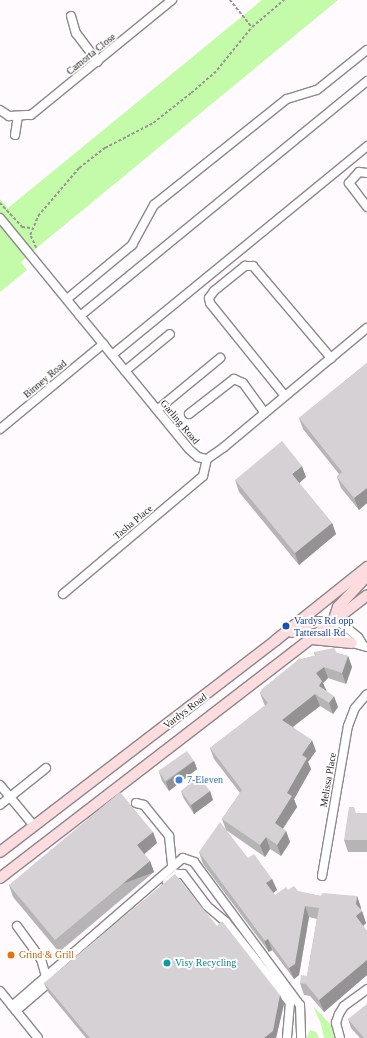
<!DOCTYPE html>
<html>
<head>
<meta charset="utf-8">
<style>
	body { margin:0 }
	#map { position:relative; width:367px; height:1038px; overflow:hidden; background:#fefafd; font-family:Georgia,serif }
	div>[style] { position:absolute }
	.green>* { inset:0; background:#c3fba9 }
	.path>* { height:1.5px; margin-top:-0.75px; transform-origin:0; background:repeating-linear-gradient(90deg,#989597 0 3px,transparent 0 5px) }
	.roads { filter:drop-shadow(1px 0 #8c888b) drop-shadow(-1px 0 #8c888b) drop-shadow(0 1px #8c888b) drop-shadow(0 -1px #8c888b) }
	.minor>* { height:8px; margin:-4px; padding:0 4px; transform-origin:4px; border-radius:4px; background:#fff }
	.major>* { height:10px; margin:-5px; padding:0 5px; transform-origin:5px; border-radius:5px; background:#fddce0 }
	.wall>* { inset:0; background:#b7b4b6 }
	.shaded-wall>* { inset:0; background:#959294; transform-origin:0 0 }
	.building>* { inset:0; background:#d5d1d4; transform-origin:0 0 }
	.dots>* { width:11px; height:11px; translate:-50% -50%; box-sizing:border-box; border:2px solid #fff; border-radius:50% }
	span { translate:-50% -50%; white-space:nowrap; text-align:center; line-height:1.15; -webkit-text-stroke:3.5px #fff; paint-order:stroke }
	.street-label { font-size:10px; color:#1f1d1f }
	.transit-label { font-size:10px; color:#164399 }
	.left { translate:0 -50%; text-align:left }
	.shop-label { font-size:10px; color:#366cbe }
	.food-label { font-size:10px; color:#c56008 }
	.culture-label { font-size:10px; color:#0d838f }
</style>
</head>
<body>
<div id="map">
	<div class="green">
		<div style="clip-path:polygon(262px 0,338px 0,39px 246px,21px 262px,27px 270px,0 292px,0 199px,8px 208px)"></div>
		<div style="clip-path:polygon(313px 1006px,331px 1025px,334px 1038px,324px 1038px,321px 1024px)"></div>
		<div style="clip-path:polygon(310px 1030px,316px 1032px,319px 1038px,307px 1038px)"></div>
	</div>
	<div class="path">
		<div style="left:230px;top:0;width:35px;rotate:51deg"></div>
		<div style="left:0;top:203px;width:33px;rotate:47deg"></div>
		<div style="left:22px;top:227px;width:9px;rotate:6deg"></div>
		<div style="left:36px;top:248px;width:14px;rotate:-115deg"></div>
		<div style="left:30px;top:235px;width:21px;rotate:-67deg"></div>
		<div style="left:38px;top:216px;width:63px;rotate:-49.5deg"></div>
		<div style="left:79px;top:168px;width:33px;rotate:-38deg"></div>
		<div style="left:105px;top:148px;width:54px;rotate:-27.5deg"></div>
		<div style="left:153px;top:123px;width:48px;rotate:-38.3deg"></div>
		<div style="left:191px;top:93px;width:35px;rotate:-41deg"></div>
		<div style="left:217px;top:70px;width:55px;rotate:-50.9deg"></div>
		<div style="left:252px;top:27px;width:42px;rotate:-40.2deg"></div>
	</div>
	<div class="roads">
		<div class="minor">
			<div style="left:71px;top:16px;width:18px;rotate:74deg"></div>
			<div style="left:76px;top:33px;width:36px;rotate:53deg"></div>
			<div style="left:0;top:110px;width:11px;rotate:34deg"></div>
			<div style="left:9px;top:116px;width:22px;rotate:-3deg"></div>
			<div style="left:31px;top:115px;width:182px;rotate:-39.2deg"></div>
			<div style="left:15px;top:135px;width:18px;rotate:-81deg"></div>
			<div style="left:367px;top:173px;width:8px;rotate:-173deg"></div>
			<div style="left:359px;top:172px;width:15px;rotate:132deg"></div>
			<div style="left:349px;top:183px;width:30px;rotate:53deg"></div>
			<div style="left:0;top:218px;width:298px;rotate:50.7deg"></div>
			<div style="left:189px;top:449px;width:12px;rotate:42deg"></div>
			<div style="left:198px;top:457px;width:9px;rotate:13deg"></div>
			<div style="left:207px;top:459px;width:21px;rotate:-35deg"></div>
			<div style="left:224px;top:447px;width:186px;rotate:-39.8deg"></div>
			<div style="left:67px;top:299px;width:85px;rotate:-39.7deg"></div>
			<div style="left:132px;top:245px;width:46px;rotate:-61.2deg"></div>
			<div style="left:154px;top:205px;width:170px;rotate:-38.6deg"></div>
			<div style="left:287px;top:99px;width:31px;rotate:-17deg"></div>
			<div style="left:317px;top:90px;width:64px;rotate:-38.7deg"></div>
			<div style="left:80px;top:316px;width:371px;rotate:-39.3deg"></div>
			<div style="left:112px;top:355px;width:330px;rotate:-39.3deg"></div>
			<div style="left:125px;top:371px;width:58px;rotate:-39.4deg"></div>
			<div style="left:285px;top:396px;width:119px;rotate:-128.9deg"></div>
			<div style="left:210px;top:303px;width:5px;rotate:-101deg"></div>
			<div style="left:209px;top:298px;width:9px;rotate:-54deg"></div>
			<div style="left:214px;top:291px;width:40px;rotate:-39deg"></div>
			<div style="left:245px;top:266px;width:8px"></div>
			<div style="left:253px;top:266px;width:121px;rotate:49.7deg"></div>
			<div style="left:157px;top:410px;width:82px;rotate:-39.5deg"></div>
			<div style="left:189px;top:414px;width:57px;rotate:-37.9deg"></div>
			<div style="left:234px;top:379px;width:10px;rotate:24deg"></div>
			<div style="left:243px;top:383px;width:37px;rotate:54deg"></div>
			<div style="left:0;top:429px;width:134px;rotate:-39.5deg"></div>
			<div style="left:63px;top:594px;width:183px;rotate:-40.1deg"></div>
			<div style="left:203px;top:476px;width:17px;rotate:-77deg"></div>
			<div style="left:363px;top:645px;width:9px;rotate:-122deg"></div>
			<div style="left:358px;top:637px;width:22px;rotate:-141deg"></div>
			<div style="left:341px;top:623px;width:8px;rotate:-173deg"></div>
			<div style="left:333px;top:622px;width:8px;rotate:76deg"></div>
			<div style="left:335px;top:630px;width:21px;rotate:37deg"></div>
			<div style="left:352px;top:643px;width:16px;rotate:15deg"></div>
			<div style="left:0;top:785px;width:53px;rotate:50.3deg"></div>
			<div style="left:136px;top:803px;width:8px;rotate:14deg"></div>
			<div style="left:144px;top:805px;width:40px;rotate:51deg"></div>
			<div style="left:169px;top:836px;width:31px;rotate:84deg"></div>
			<div style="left:0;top:805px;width:59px;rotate:-38.8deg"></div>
			<div style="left:322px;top:876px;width:152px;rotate:-80.2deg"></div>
			<div style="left:348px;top:726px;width:19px;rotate:-69deg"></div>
			<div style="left:355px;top:708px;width:18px;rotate:-49deg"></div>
			<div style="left:167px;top:882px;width:13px;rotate:-39deg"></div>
			<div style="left:177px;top:874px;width:6px"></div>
			<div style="left:183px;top:874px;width:40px;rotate:53deg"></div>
			<div style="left:207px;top:906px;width:25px;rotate:40deg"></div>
			<div style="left:226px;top:922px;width:103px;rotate:51.7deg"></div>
			<div style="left:290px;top:1003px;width:35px;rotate:95deg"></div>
			<div style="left:17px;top:926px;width:41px;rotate:54deg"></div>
			<div style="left:41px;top:959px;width:18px;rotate:74deg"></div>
			<div style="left:0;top:991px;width:60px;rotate:51deg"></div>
			<div style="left:12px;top:1006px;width:226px;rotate:-40.9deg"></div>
			<div style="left:183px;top:858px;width:12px;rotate:20deg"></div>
			<div style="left:194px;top:862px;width:178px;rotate:53.5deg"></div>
			<div style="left:300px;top:1005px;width:33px;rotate:88deg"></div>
			<div style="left:16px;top:1011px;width:49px;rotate:-40.9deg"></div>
			<div style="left:340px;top:1038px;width:16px;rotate:-105deg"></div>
			<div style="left:336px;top:1023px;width:9px;rotate:-72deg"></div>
			<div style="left:339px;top:1014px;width:9px;rotate:-58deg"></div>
			<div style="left:344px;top:1006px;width:29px;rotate:-36deg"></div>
		</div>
		<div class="major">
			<div style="left:333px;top:622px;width:16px;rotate:-72deg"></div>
			<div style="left:338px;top:607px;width:42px;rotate:-46.9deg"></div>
			<div style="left:292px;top:632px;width:24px;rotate:-24deg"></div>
			<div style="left:314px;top:622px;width:19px"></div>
			<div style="left:312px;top:639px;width:40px;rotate:5.7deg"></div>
			<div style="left:0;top:852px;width:348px;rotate:-37.5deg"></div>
			<div style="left:276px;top:640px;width:117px;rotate:-38.7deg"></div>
			<div style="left:0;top:878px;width:463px;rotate:-37.6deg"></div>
		</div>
	</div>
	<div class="wall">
		<div style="clip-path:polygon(367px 363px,367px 503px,359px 510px,341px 488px,337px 477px,339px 474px,303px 429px,299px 418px)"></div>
		<div style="clip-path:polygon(306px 477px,299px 483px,332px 523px,336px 534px,299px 565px,239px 492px,235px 480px)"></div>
		<div style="clip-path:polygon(314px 652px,337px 653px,348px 656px,352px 667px,346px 684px,328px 678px,323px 683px,326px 691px,338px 707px,333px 714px,320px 706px,293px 727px,316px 751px,308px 762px,311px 769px,294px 799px,297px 807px,283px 829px,286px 831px,290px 842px,281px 856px,270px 849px,265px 857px,226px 830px,222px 819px,240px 793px,214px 759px,210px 748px,265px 706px,260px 693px,302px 659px,315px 656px)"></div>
		<div style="clip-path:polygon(194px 761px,197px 769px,169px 791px,162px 781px,159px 772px)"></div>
		<div style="clip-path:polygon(181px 791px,210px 791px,213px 800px,194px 814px,184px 799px)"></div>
		<div style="clip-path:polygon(356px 813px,367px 813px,367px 852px,348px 852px,344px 840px)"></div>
		<div style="clip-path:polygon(153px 832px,157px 843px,144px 854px,150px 861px,154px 872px,59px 952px,13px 897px,9px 885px)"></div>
		<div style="clip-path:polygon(199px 852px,272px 879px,277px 890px,273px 893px,275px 895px,288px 890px,321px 896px,357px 896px,361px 908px,361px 910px,362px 911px,366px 923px,363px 926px,367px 931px,367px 975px,324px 1012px,310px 996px,304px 995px,300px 983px,307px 976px,317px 919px,309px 917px,299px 975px,294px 979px,272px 950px,269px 952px,203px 864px)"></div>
		<div style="clip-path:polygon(217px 926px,284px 1004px,276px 1038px,86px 1038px,48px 992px,44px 983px)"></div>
		<div style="clip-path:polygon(348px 1019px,367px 1038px,360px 1038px,351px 1028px)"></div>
	</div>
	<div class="shaded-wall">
		<div style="clip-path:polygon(302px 466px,306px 477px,296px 486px,292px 474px)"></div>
		<div style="clip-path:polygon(367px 488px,367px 503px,359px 510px,354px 498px)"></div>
		<div style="clip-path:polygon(332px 523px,336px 534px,299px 565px,295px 553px)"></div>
		<div style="clip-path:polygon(348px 656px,352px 667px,346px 684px,342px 673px)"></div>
		<div style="clip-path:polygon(324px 667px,328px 678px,323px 683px,327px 692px,319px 686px,316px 673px)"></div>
		<div style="clip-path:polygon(315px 694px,320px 706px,287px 731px,282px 720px)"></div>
		<div style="clip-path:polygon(334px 696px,338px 707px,333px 714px,329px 703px)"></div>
		<div style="clip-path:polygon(312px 740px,316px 751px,308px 762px,311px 769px,294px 799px,297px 807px,279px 834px,275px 823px,302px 755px)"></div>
		<div style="clip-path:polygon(194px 761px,197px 769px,169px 791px,166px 782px)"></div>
		<div style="clip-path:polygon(210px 791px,213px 800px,194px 814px,191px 805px)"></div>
		<div style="clip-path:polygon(286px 831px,290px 842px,281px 856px,277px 845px)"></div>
		<div style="clip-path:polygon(153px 832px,157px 843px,141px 857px,137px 845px)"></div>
		<div style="clip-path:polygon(266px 837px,270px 849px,265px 857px,260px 845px)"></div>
		<div style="left:150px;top:861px;width:12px;height:124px;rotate:70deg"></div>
		<div style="clip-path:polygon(272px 879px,277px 890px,270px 895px,266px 883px)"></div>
		<div style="clip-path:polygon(357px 896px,361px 908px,360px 913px,362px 911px,366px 923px,361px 928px,356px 916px,356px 904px)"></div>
		<div style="clip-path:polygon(305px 906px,309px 917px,299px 975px,294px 979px,289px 968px)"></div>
		<div style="left:268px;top:939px;width:12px;height:4px;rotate:70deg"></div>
		<div style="clip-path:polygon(367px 960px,367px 975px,324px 1012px,319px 1000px)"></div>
		<div style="clip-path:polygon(280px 995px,284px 1004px,276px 1038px,264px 1038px)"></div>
	</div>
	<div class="building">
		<div style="clip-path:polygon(367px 363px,367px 488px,354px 498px,337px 477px,342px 472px,299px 418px)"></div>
		<div style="clip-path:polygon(282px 441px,302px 466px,292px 474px,332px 523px,295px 553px,235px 480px)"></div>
		<div style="clip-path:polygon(334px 648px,337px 653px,348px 656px,342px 673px,324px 667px,316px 673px,322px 681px,319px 686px,334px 696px,329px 703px,315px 694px,282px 720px,312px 740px,302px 755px,307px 758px,287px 793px,292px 796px,275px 823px,286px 831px,277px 845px,266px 837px,260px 845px,222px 819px,242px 790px,210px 748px,268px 703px,260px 693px,262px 689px,294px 663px,300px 658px,302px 659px,316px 655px,314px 652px)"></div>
		<div style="left:187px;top:751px;width:12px;height:35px;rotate:55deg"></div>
		<div style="clip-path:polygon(198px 776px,210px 791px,191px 805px,181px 791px)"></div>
		<div style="clip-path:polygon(120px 792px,153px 832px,137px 845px,150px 861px,55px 940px,9px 885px)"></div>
		<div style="clip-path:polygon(349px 807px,354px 807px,356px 813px,367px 813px,367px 840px,344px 840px)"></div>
		<div style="clip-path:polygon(220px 822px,248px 858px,254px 854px,272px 879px,266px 883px,275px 895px,286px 887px,288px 890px,294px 886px,298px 891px,321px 896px,322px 893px,357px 896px,356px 904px,362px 911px,356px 916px,367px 931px,367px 960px,319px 1000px,306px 984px,300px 983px,301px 975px,307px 976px,319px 908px,305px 906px,295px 964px,289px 968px,268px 939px,265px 941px,199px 852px)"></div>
		<div style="clip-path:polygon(175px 874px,217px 926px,222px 921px,280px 995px,273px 1031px,264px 1038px,90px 1038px,44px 983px)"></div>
		<div style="clip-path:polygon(367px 1004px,367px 1038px,364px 1038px,348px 1019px)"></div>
	</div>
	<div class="dots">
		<div style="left:286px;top:626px;background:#1a4fb4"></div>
		<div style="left:179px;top:780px;background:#3f7fe0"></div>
		<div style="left:11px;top:955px;background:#e8710a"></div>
		<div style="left:167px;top:963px;background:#0f9aa8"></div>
	</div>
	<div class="street-label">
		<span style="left:91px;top:54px;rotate:-39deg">Camorta Close</span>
		<span style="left:45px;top:379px;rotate:-40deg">Binney Road</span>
		<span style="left:180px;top:422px;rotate:50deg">Garling Road</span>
		<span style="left:133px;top:522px;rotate:-40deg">Tasha Place</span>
		<span style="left:185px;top:711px;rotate:-37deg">Vardys Road</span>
		<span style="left:328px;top:780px;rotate:-80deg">Melissa Place</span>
	</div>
	<div class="transit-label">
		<span class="left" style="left:294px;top:626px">Vardys Rd opp<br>Tattersall Rd</span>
	</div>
	<div class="shop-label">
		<span class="left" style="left:187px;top:780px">7-Eleven</span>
	</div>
	<div class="food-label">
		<span class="left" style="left:19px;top:955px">Grind &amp; Grill</span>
	</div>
	<div class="culture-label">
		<span class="left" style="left:175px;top:963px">Visy Recycling</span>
	</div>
</div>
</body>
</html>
